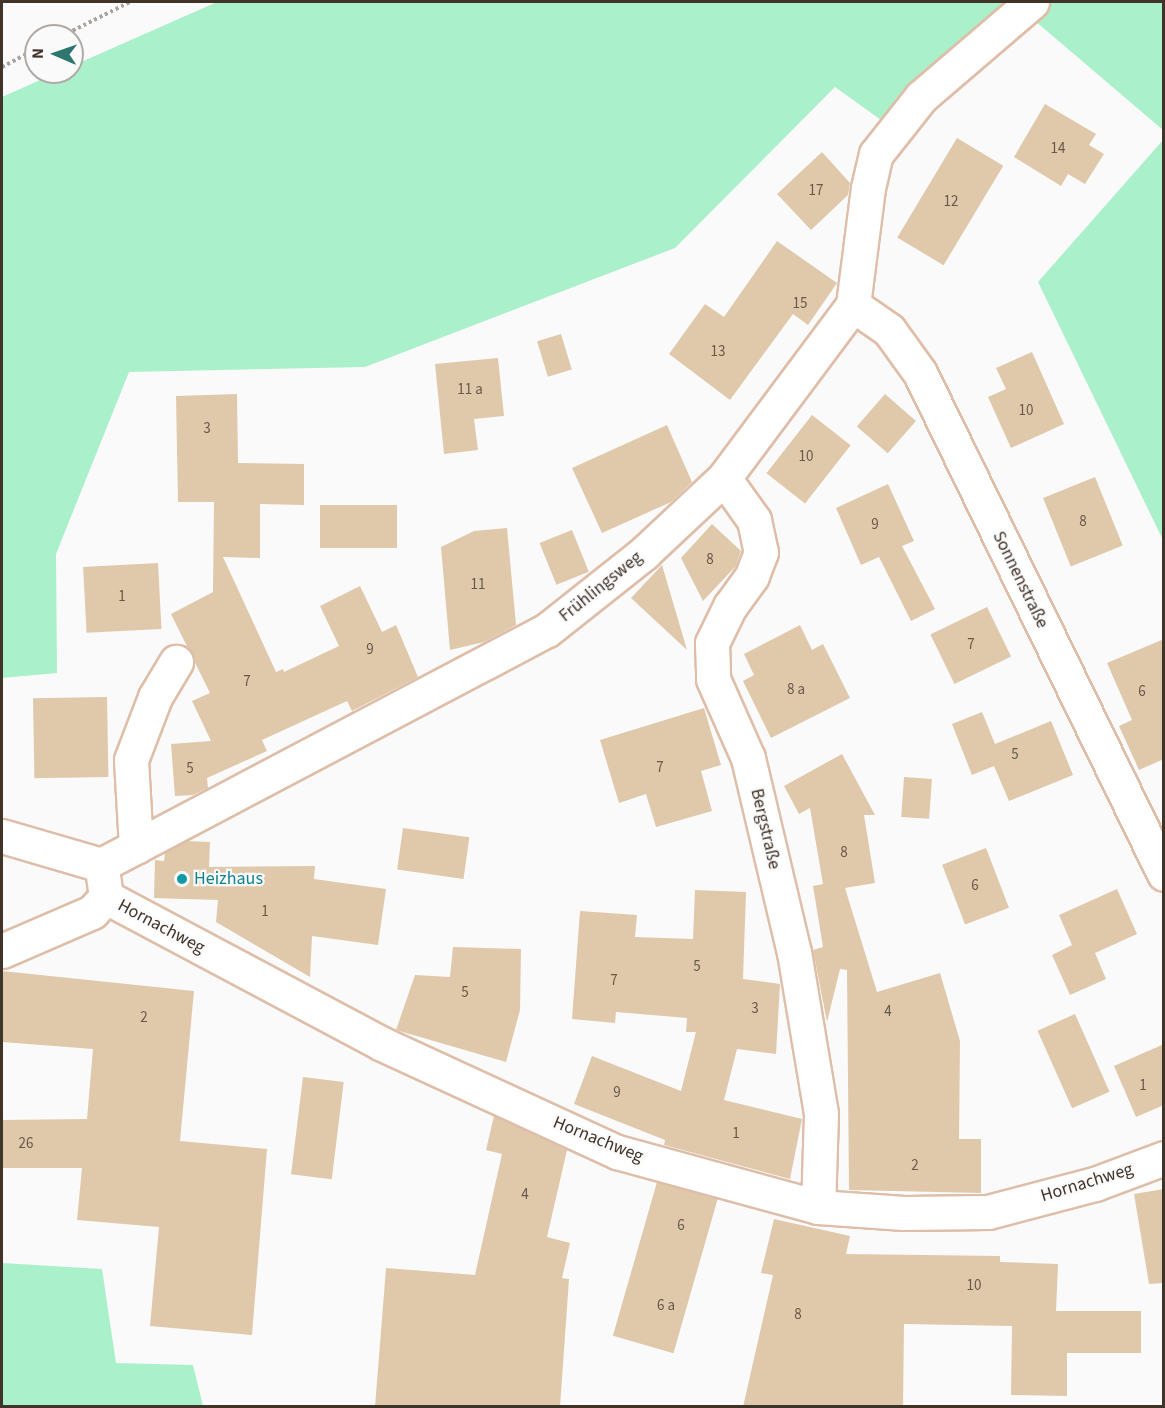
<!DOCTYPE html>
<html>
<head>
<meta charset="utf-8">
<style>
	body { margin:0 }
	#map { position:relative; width:1165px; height:1408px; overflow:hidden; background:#fafafa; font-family:"Source Sans 3",sans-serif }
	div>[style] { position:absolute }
	.green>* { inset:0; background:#aaf0ca }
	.building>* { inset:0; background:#e0c8ab; transform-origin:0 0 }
	.path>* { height:4px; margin-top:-2px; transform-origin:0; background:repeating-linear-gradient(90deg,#aaa4a0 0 3px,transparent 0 6px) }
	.roads { filter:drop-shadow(2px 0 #debea8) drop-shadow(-2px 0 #debea8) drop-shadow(0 2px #debea8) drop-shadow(0 -2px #debea8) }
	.minor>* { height:33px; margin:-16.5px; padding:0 16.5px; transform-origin:16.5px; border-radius:16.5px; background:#fff }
	.dots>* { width:16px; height:16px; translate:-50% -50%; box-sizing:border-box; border:3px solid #fafafa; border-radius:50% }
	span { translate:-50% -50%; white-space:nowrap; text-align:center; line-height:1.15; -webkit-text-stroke:4.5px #fafafa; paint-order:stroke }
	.number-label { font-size:15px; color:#68584a }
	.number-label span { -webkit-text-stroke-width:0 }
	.street-label { font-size:18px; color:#40332a }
	.culture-label { font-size:18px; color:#0d838f }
	.left { translate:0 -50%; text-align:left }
	.frame { position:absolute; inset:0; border:3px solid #40332a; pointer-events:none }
	.north { position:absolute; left:24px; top:24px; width:60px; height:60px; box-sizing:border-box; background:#fafafa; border:2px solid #b0aaa7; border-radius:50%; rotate:272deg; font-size:16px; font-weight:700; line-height:24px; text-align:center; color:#40332a }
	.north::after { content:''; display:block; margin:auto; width:21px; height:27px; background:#2e7670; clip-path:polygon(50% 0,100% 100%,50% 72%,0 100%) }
</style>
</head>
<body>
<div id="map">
	<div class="green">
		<div style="clip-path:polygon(217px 2px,1163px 2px,1163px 130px,1021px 9px,888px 125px,835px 87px,675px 248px,365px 367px,129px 372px,56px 554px,57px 673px,2px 678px,2px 97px,58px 72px,72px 72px,72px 66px)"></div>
		<div style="clip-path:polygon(1163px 140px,1163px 540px,1038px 282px)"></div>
		<div style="clip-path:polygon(2px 1263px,102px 1269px,116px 1363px,193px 1365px,203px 1406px,2px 1406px)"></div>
	</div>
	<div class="building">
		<div style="clip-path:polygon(1045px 104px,1096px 134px,1089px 145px,1104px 154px,1085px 184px,1068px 174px,1061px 186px,1014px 157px)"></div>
		<div style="left:957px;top:138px;width:54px;height:116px;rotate:31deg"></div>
		<div style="clip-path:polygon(822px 152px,850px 183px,848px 195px,811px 230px,777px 194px)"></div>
		<div style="clip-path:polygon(777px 241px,837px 283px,808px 325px,793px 314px,730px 400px,669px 354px,705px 304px,724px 317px)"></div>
		<div style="left:561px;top:334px;width:37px;height:25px;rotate:73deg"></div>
		<div style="clip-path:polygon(1032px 352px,1064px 424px,1011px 448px,988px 397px,1006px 389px,996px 368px)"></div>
		<div style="clip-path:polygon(498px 358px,504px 416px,474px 419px,478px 450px,444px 454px,435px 364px)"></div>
		<div style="clip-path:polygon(237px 394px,238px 463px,304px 464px,304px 505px,260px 504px,260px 558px,223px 557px,276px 672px,283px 669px,284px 672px,339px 646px,320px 606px,360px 586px,382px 632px,396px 625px,418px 677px,352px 711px,347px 701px,262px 740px,267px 751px,207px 778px,208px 788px,193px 795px,175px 796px,171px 744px,211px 741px,192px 701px,210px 693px,171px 614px,213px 592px,214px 502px,178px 502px,176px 396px)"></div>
		<div style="left:885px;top:394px;width:41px;height:43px;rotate:41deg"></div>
		<div style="left:812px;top:415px;width:49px;height:74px;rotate:38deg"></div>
		<div style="clip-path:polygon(667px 425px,692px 482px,671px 502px,602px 533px,572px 468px)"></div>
		<div style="left:1095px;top:477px;width:74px;height:56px;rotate:68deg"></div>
		<div style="clip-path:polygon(888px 484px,914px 541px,902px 546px,935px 609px,911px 621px,879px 557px,861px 565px,836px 508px)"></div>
		<div style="left:397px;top:505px;width:43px;height:77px;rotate:90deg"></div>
		<div style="clip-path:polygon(712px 524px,741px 551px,736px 566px,703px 601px,681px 558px)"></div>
		<div style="clip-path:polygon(507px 528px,516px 625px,484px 642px,450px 650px,441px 547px,474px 531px)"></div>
		<div style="left:572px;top:530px;width:45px;height:35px;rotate:68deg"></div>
		<div style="left:158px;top:563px;width:66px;height:75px;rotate:87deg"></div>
		<div style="clip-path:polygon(662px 565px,687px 650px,631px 598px)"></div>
		<div style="left:987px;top:607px;width:55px;height:63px;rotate:64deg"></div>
		<div style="clip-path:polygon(800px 625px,812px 650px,823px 644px,850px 698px,771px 738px,743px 681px,754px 675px,744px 654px)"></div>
		<div style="clip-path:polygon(1164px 639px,1164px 759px,1139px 770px,1119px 726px,1132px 720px,1107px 663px)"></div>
		<div style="left:107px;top:697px;width:80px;height:74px;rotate:89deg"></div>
		<div style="clip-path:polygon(704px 708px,721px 765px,701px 771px,712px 811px,656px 827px,646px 794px,619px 803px,600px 740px)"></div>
		<div style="clip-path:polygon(982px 712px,995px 744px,1051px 721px,1073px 775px,1009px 801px,994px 766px,972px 775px,952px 724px)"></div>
		<div style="clip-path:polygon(842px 754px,875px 815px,864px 815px,875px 883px,845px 888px,877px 992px,940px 973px,960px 1041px,959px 1139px,981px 1139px,981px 1193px,849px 1190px,847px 970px,840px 969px,827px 1022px,813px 950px,823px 947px,813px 886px,823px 884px,810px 808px,799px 814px,784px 786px)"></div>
		<div style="left:904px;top:777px;width:28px;height:40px;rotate:4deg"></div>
		<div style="left:403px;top:828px;width:67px;height:42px;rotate:8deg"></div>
		<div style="clip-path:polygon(187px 841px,210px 842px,209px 867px,315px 866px,314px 879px,386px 889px,378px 945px,312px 936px,310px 977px,216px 922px,218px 900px,154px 898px,155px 860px,164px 861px,165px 853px)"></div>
		<div style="left:986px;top:848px;width:64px;height:47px;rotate:69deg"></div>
		<div style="clip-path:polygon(1117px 889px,1137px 934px,1095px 953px,1106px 979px,1070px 995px,1052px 955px,1072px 945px,1059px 915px)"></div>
		<div style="clip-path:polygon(695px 890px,746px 892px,743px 979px,780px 984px,776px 1054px,737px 1049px,724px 1100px,802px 1119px,790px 1179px,664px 1145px,665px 1140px,574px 1104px,592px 1056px,681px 1091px,696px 1032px,686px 1032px,687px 1018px,616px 1012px,615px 1023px,572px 1019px,580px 911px,637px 915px,635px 937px,693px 939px)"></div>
		<div style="clip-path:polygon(453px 947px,521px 949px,520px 1010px,506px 1062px,396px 1030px,415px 975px,450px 977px)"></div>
		<div style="clip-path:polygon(2px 971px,194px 991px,180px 1141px,267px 1149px,252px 1335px,150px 1326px,159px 1227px,77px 1220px,82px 1168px,2px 1168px,2px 1120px,87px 1119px,93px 1049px,2px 1042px)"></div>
		<div style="left:1075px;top:1014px;width:85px;height:41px;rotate:66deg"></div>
		<div style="clip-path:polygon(1164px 1044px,1164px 1105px,1136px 1117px,1114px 1066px)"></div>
		<div style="left:303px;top:1077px;width:41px;height:98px;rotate:7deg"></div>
		<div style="clip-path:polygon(494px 1116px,567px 1150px,547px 1237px,570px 1243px,562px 1278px,569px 1279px,560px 1407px,375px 1407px,386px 1268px,475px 1275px,502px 1154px,486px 1150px)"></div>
		<div style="left:657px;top:1182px;width:63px;height:160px;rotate:16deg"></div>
		<div style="clip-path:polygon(1164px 1189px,1164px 1283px,1149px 1284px,1134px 1194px)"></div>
		<div style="clip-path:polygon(774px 1219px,850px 1236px,846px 1254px,1000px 1256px,1000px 1262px,1058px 1264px,1056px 1311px,1141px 1311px,1141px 1353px,1067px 1353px,1067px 1396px,1011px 1395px,1012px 1326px,904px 1324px,903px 1407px,743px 1407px,773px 1275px,761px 1273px)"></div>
	</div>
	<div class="path">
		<div style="left:62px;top:36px;width:76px;rotate:-26.6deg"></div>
		<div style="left:2px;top:67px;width:38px;rotate:-28deg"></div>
	</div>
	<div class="roads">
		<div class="minor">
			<div style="left:853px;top:305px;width:44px;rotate:34.8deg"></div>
			<div style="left:889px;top:330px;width:53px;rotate:54.2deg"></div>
			<div style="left:920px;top:373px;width:557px;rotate:64.03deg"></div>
			<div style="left:724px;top:478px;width:52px;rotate:54.5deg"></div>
			<div style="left:754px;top:520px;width:33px;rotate:78deg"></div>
			<div style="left:761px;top:552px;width:26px;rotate:111deg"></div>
			<div style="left:752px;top:576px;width:37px;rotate:126deg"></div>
			<div style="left:730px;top:606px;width:41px;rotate:115.9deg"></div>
			<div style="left:712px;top:643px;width:36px;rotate:88deg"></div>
			<div style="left:713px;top:679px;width:86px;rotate:66.1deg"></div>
			<div style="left:748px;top:758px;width:199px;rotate:76.7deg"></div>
			<div style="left:794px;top:952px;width:164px;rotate:80.5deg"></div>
			<div style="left:821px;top:1114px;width:93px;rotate:91.8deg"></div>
			<div style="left:2px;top:836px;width:103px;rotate:16.3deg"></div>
			<div style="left:136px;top:847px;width:87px;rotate:-93.3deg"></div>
			<div style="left:131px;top:760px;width:67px;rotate:-69.1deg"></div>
			<div style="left:155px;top:697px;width:41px;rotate:-59deg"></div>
			<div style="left:101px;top:865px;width:504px;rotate:-27.79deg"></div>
			<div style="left:547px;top:630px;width:124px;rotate:-38.4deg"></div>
			<div style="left:644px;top:553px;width:110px;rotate:-43.2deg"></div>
			<div style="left:724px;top:478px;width:216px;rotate:-53.3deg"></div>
			<div style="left:853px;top:305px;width:118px;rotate:-82.7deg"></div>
			<div style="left:868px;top:188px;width:35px;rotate:-77deg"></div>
			<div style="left:876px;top:154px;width:73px;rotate:-51.7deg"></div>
			<div style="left:921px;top:97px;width:146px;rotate:-40.6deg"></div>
			<div style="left:106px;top:897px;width:313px;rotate:28deg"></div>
			<div style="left:382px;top:1044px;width:259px;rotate:24.7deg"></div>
			<div style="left:617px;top:1152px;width:208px;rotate:15.3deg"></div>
			<div style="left:818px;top:1207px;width:86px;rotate:4deg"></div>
			<div style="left:904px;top:1213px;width:84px;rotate:-0.7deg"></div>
			<div style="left:988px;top:1212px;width:111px;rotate:-14.7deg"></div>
			<div style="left:1095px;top:1184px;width:74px;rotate:-20.6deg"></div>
			<div style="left:2px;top:951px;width:98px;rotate:-23.4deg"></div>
			<div style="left:92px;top:912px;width:21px;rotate:-47deg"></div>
			<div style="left:106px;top:897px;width:21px;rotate:-98deg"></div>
		</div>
	</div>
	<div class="dots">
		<div style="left:182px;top:879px;background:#0f9aa8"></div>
	</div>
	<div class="number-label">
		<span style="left:1058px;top:149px">14</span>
		<span style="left:816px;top:191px">17</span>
		<span style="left:951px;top:202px">12</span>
		<span style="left:800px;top:304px">15</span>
		<span style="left:718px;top:352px">13</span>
		<span style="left:470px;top:390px">11 a</span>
		<span style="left:1026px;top:411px">10</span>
		<span style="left:207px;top:429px">3</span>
		<span style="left:806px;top:457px">10</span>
		<span style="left:1083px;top:522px">8</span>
		<span style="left:875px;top:525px">9</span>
		<span style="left:710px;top:560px">8</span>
		<span style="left:478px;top:585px">11</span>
		<span style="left:122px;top:597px">1</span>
		<span style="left:971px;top:645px">7</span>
		<span style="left:370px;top:650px">9</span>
		<span style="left:247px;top:682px">7</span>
		<span style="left:796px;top:690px">8 a</span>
		<span style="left:1142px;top:692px">6</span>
		<span style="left:1015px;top:755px">5</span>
		<span style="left:660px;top:768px">7</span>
		<span style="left:190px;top:769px">5</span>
		<span style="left:844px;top:853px">8</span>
		<span style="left:975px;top:886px">6</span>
		<span style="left:265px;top:912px">1</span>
		<span style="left:697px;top:967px">5</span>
		<span style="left:614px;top:981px">7</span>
		<span style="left:465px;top:993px">5</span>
		<span style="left:755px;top:1009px">3</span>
		<span style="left:888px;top:1012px">4</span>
		<span style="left:144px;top:1018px">2</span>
		<span style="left:1143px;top:1086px">1</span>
		<span style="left:617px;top:1093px">9</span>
		<span style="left:736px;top:1134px">1</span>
		<span style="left:26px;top:1144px">26</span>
		<span style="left:915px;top:1166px">2</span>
		<span style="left:525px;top:1195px">4</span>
		<span style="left:681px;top:1226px">6</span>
		<span style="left:974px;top:1286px">10</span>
		<span style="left:666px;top:1306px">6 a</span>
		<span style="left:798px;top:1315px">8</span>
	</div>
	<div class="street-label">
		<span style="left:1020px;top:580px;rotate:64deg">Sonnenstraße</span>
		<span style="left:601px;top:587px;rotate:-39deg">Frühlingsweg</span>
		<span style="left:765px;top:829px;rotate:77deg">Bergstraße</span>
		<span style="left:161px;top:927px;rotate:28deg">Hornachweg</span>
		<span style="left:598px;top:1140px;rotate:22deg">Hornachweg</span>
		<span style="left:1087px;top:1183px;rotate:-17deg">Hornachweg</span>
	</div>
	<div class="culture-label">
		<span class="left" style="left:194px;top:879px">Heizhaus</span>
	</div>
	<div class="frame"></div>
	<div class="north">N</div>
</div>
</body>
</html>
